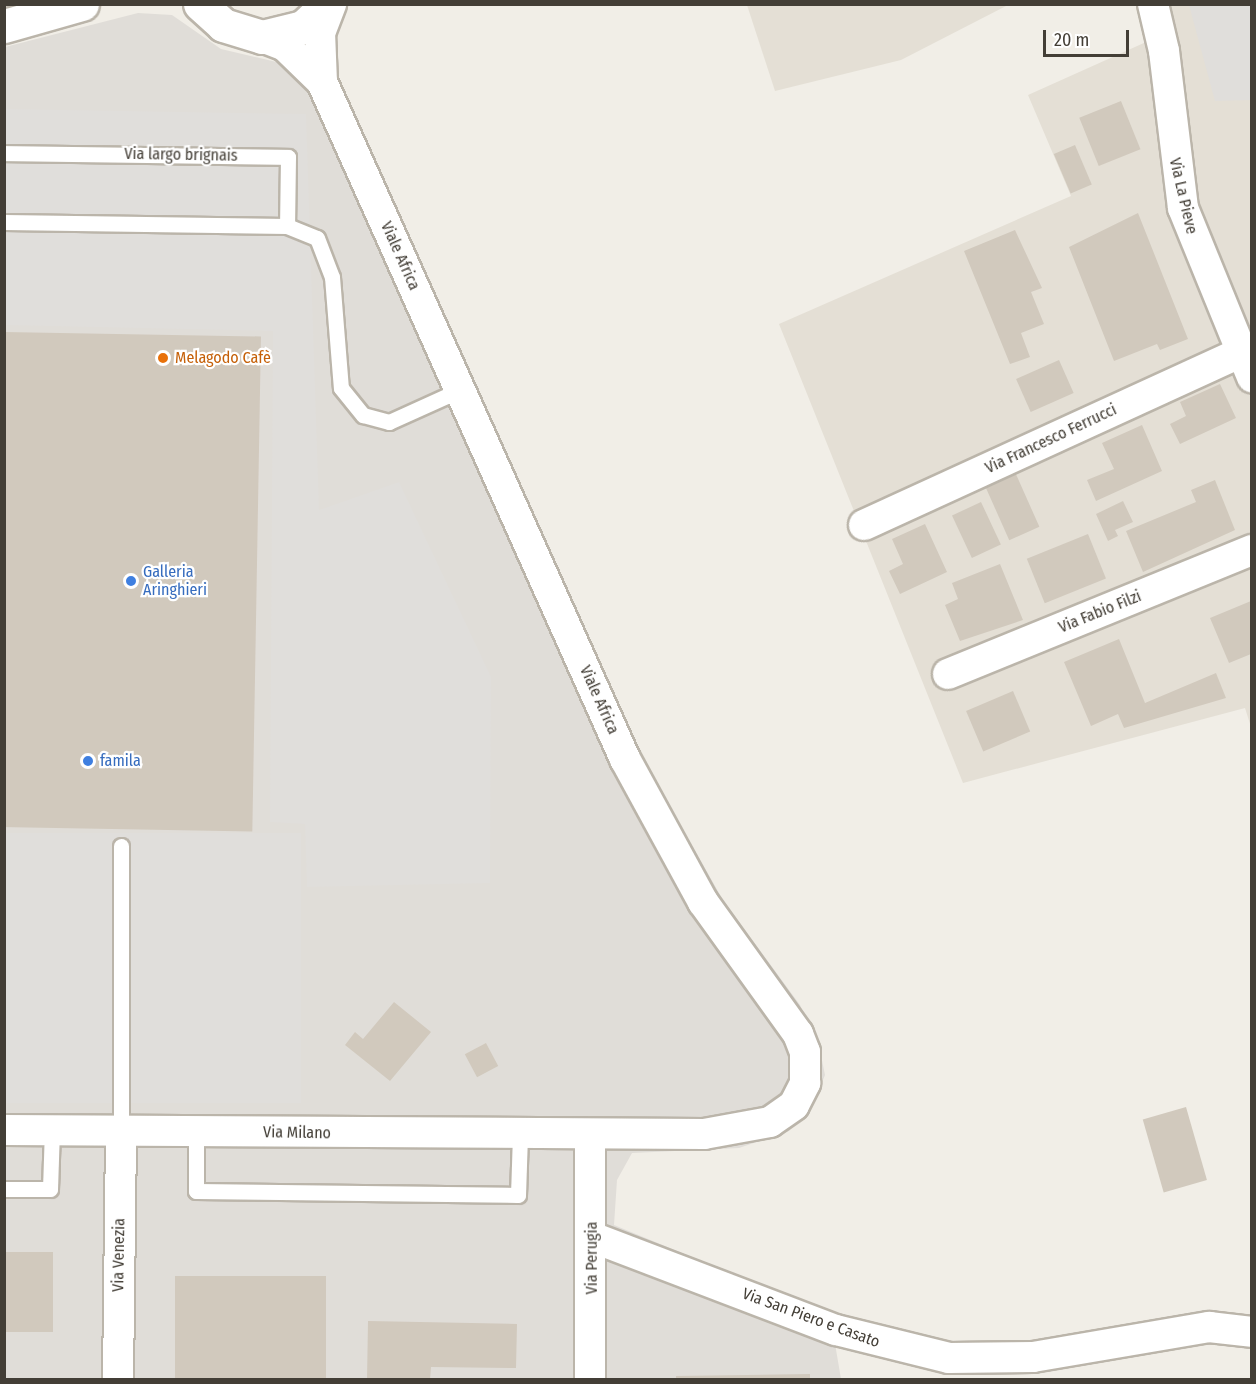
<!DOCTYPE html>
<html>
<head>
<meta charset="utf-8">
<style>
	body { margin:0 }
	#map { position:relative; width:1256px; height:1384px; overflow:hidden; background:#f1eee7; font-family:"Fira Sans Condensed",sans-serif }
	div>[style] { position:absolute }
	.residential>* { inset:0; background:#e4dfd5 }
	.industrial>* { inset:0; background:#e0ddd8 }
	.parking>* { inset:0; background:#e0dedb; transform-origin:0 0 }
	.building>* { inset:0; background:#d1c9bd; transform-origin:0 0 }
	.roads { filter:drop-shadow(2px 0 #bbb5aa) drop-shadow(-2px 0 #bbb5aa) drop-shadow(0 2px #bbb5aa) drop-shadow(0 -2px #bbb5aa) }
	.service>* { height:15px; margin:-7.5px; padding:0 7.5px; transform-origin:7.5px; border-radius:7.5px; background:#fff }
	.minor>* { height:30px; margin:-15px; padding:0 15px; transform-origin:15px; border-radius:15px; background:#fff }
	.tertiary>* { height:33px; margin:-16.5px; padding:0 16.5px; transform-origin:16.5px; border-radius:16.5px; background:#fff }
	.dots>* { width:16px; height:16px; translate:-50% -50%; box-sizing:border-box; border:3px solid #fff; border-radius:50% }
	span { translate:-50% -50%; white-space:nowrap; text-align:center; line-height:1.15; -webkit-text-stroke:4.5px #fff; paint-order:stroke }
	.street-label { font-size:16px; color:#433e36 }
	.food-label { font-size:16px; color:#c56008 }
	.left { translate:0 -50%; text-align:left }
	.shop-label { font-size:16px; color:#366cbe }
	.frame { position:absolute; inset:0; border:6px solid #433e36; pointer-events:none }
	.scale { position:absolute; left:1043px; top:30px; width:86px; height:27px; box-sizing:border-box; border:3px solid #433e36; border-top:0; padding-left:8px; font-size:18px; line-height:21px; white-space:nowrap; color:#433e36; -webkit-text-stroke:4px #fff; paint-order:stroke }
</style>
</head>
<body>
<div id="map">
	<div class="residential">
		<div style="clip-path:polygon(747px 5px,747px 4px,1008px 5px,901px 60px,775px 91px)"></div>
		<div style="clip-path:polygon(1140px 5px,1251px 5px,1251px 727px,1245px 708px,963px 783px,779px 324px,1071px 196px,1028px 95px,1155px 38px)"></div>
	</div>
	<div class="industrial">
		<div style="clip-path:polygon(138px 13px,172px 15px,221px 49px,337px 76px,638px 751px,723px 900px,800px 1005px,819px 1046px,825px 1075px,814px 1102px,789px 1131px,739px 1148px,632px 1153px,617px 1180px,614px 1225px,830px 1314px,841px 1379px,5px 1380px,5px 47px)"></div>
	</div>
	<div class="parking">
		<div style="clip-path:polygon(1189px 5px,1251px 5px,1251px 100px,1215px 101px)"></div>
		<div style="clip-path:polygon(5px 109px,306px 114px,319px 510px,399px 482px,491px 677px,490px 883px,307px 887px,305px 824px,270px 822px,273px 331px,5px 325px)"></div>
		<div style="left:5px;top:833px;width:296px;height:270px"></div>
	</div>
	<div class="building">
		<div style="left:1121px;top:101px;width:52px;height:45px;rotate:68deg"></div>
		<div style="left:1075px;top:145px;width:43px;height:23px;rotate:67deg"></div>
		<div style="clip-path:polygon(1138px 213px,1188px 339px,1160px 350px,1157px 344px,1114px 361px,1069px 247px)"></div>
		<div style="clip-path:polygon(1015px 230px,1042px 288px,1031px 292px,1044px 324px,1021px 333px,1030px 357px,1010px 364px,964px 251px)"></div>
		<div style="left:4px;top:332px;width:257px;height:495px;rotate:1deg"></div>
		<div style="left:1059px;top:360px;width:36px;height:47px;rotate:66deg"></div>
		<div style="clip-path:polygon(1220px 384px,1236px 418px,1180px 444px,1170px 424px,1186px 416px,1180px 402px)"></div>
		<div style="clip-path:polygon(1142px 425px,1162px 471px,1096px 501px,1087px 480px,1114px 469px,1102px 443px)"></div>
		<div style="left:1015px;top:472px;width:60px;height:33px;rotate:66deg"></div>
		<div style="clip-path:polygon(1215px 480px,1235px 530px,1143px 572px,1126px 531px,1196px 502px,1191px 490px)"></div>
		<div style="clip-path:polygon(1123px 501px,1133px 522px,1115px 530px,1118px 536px,1108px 541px,1096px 514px)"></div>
		<div style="left:981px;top:502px;width:47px;height:32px;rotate:65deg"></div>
		<div style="clip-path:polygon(925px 524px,947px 572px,900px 594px,889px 571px,903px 564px,892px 539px)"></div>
		<div style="left:1088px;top:534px;width:48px;height:66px;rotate:68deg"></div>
		<div style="clip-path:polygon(1000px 564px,1023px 620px,960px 641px,945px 605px,958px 599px,952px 583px)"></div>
		<div style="clip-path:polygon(1251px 601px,1251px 654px,1229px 663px,1210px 618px)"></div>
		<div style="clip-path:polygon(1119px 639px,1145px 703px,1216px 673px,1226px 698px,1124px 728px,1118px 714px,1091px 726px,1064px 662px)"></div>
		<div style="left:1013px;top:691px;width:44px;height:51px;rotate:67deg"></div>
		<div style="clip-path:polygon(394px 1002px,431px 1032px,390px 1081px,345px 1045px,355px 1032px,363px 1039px)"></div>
		<div style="left:486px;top:1043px;width:26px;height:24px;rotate:62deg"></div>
		<div style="left:1186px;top:1107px;width:76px;height:45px;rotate:74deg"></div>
		<div style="left:4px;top:1252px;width:49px;height:80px"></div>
		<div style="left:175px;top:1276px;width:151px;height:104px"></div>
		<div style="clip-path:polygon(368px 1321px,517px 1324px,516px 1368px,431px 1367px,430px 1380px,367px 1380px)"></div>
		<div style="clip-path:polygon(810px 1374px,810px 1380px,676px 1380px,676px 1376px)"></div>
	</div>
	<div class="roads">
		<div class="service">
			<div style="left:4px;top:153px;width:284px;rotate:0.8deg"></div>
			<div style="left:288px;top:157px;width:69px;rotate:90.8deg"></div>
			<div style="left:4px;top:222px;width:283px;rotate:0.8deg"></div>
			<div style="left:287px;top:226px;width:32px;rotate:22deg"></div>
			<div style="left:317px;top:238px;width:42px;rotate:69deg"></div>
			<div style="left:332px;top:277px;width:111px;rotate:85.4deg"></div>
			<div style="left:341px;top:388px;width:35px;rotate:51deg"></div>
			<div style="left:363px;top:415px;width:27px;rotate:15deg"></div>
			<div style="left:389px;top:422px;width:78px;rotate:-24.3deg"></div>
			<div style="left:121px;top:846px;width:285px;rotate:90deg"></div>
			<div style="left:196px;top:1132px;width:59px;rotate:90deg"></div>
			<div style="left:196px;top:1191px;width:322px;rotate:0.7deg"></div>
			<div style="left:518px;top:1195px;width:60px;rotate:-88.1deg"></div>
			<div style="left:4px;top:1189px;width:46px"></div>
			<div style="left:50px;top:1189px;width:59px;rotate:-88.1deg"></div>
		</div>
		<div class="minor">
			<div style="left:1153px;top:4px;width:48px;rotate:76.8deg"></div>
			<div style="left:1164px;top:51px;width:158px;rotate:83.1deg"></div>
			<div style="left:1183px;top:208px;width:183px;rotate:67.8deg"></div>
			<div style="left:262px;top:37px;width:25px;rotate:21deg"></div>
			<div style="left:285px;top:46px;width:52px;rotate:44.2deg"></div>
			<div style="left:864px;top:525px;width:411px;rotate:-24.6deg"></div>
			<div style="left:948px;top:674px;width:328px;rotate:-22.2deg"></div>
			<div style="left:4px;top:1130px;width:700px;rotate:0.33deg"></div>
			<div style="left:704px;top:1134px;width:67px;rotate:-10.3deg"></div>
			<div style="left:770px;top:1122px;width:29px;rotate:-35deg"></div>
			<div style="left:794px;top:1105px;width:25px;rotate:-63deg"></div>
			<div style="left:805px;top:1083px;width:31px;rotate:-90deg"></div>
			<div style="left:805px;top:1052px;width:19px;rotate:-111deg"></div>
			<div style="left:798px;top:1034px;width:163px;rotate:-125.7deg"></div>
			<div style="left:703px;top:902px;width:163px;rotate:-118.6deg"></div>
			<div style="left:625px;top:759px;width:742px;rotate:-114.11deg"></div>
			<div style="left:322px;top:82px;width:49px;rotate:-92.3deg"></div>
			<div style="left:320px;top:33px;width:31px;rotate:-69deg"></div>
			<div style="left:592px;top:1237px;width:261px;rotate:20.9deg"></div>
			<div style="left:836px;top:1330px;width:116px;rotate:13.9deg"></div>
			<div style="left:949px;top:1358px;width:84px;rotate:-0.7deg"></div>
			<div style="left:1033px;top:1357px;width:179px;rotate:-9.7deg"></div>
			<div style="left:1209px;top:1327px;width:43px;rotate:6.6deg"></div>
			<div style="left:118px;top:1380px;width:249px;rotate:-89.3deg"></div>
			<div style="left:590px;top:1380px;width:244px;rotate:-90deg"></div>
		</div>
		<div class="tertiary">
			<div style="left:200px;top:4px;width:31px;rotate:42deg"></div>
			<div style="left:223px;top:25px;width:41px;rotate:17.1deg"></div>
			<div style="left:262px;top:37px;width:42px;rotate:-13.7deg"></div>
			<div style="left:303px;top:27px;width:34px;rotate:-43deg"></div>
			<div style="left:4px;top:26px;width:81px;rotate:-15.8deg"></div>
		</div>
	</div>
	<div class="dots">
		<div style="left:163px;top:358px;background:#e8710a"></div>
		<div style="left:131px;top:581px;background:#3f7fe0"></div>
		<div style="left:88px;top:761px;background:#3f7fe0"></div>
	</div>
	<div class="street-label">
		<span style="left:181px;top:155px;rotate:1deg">Via largo brignais</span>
		<span style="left:1183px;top:196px;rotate:77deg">Via La Pieve</span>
		<span style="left:400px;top:256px;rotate:66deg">Viale Africa</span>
		<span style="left:1051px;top:439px;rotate:-25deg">Via Francesco Ferrucci</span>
		<span style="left:1100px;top:612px;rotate:-22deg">Via Fabio Filzi</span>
		<span style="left:599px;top:700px;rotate:66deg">Viale Africa</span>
		<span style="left:297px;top:1133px;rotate:1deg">Via Milano</span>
		<span style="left:119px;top:1255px;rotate:-89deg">Via Venezia</span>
		<span style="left:592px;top:1258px;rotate:-90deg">Via Perugia</span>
		<span style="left:811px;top:1318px;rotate:20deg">Via San Piero e Casato</span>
	</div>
	<div class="food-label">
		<span class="left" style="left:175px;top:358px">Melagodo Cafè</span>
	</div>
	<div class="shop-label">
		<span class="left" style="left:143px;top:581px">Galleria<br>Aringhieri</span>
		<span class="left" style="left:100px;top:761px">famila</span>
	</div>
	<div class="frame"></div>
	<div class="scale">20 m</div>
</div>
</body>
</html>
